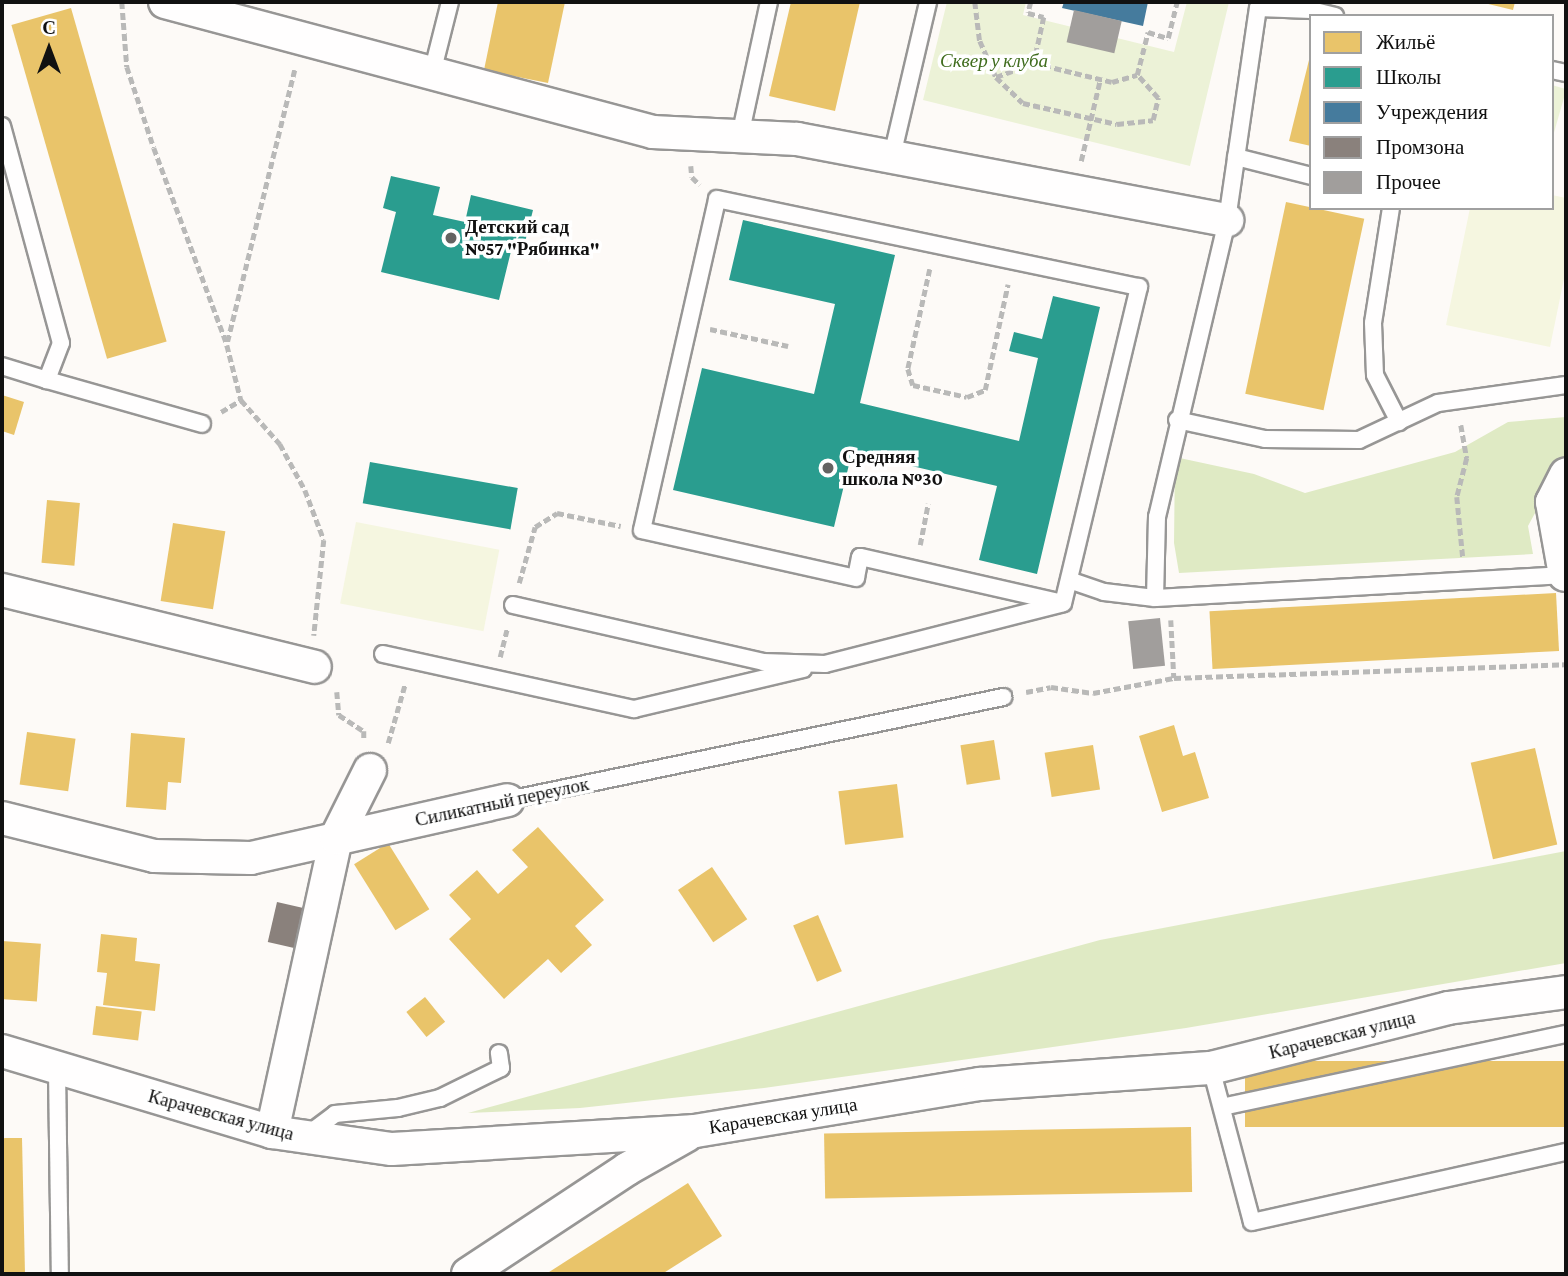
<!DOCTYPE html>
<html>
<head>
<meta charset="utf-8">
<style>
	body { margin:0 }
	#map { position:relative; width:1568px; height:1276px; overflow:hidden; background:#fdfaf7; font-family:"Crimson Pro",serif }
	div>[style] { position:absolute }
	.green>* { inset:0; background:#ecf2d7; transform-origin:0 0 }
	.forest>* { inset:0; background:#dfeac4 }
	.pitch>* { inset:0; background:#f5f6e0; transform-origin:0 0 }
	.homes>* { inset:0; background:#e9c46a; transform-origin:0 0 }
	.schools>* { inset:0; background:#2a9d8f; transform-origin:0 0 }
	.public>* { inset:0; background:#457b9d }
	.industry>* { inset:0; background:#8a817c; transform-origin:0 0 }
	.building>* { inset:0; background:#a19e9c; transform-origin:0 0 }
	.path>* { height:4.5px; margin-top:-2.25px; transform-origin:0; background:repeating-linear-gradient(90deg,#b9b9b8 0 7px,transparent 0 10.5px) }
	.roads { filter:drop-shadow(2px 0 #979695) drop-shadow(-2px 0 #979695) drop-shadow(0 2px #979695) drop-shadow(0 -2px #979695) }
	.lane>* { height:16px; margin:-8px; padding:0 8px; transform-origin:8px; border-radius:8px; background:#fffefe }
	.street>* { height:32px; margin:-16px; padding:0 16px; transform-origin:16px; border-radius:16px; background:#fffefe }
	.dots>* { width:19px; height:19px; translate:-50% -50%; box-sizing:border-box; border:4px solid #fff; border-radius:50% }
	span { translate:-50% -50%; white-space:nowrap; text-align:center; line-height:1.15; -webkit-text-stroke:7px #fff; paint-order:stroke }
	.park-label { font-size:19px; color:#3f6c1d; font-style:italic }
	.poi-label { font-size:19px; color:#111; font-weight:700 }
	.left { translate:0 -50%; text-align:left }
	.street-label { font-size:19px; color:#111 }
	.frame { position:absolute; inset:0; border:4px solid #111; pointer-events:none }
	.legend { position:absolute; left:1309px; top:14px; width:245px; height:196px; box-sizing:border-box; background:#fff; border:2px solid #a0a0a0; margin:0; padding:9px 12px; list-style:none; font-size:21px; color:#111 }
	.legend li { display:flex; align-items:center; gap:14px; height:35px }
	.legend b { width:35px; border:2px solid #a0a0a0 }
	.north { position:absolute; left:14px; top:14px; width:70px; height:70px; -webkit-text-stroke:5px #fff; paint-order:stroke; rotate:0deg; font-size:19px; font-weight:700; line-height:28px; text-align:center; color:#111 }
	.north::after { content:''; display:block; margin:auto; width:24px; height:32px; background:#111; clip-path:polygon(50% 0,100% 100%,50% 72%,0 100%) }
</style>
</head>
<body>
<div id="map">
	<div class="green">
		<div style="clip-path:polygon(947px 2px,1026px 2px,1023px 15px,1174px 52px,1187px 2px,1229px 2px,1190px 166px,923px 100px)"></div>
		<div style="left:1552px;top:85px;width:15px;height:96px;rotate:16deg"></div>
	</div>
	<div class="forest">
		<div style="clip-path:polygon(1566px 417px,1566px 456px,1528px 526px,1533px 554px,1179px 573px,1174px 543px,1175px 457px,1254px 474px,1305px 493px,1455px 452px,1508px 422px)"></div>
		<div style="clip-path:polygon(1566px 851px,1566px 963px,1186px 1028px,764px 1088px,580px 1108px,468px 1113px,1100px 940px)"></div>
	</div>
	<div class="pitch">
		<div style="clip-path:polygon(1552px 195px,1566px 198px,1566px 269px,1550px 347px,1446px 325px,1470px 208px,1552px 208px)"></div>
		<div style="left:356px;top:522px;width:146px;height:83px;rotate:11deg"></div>
	</div>
	<div class="homes">
		<div style="clip-path:polygon(498px 2px,565px 2px,548px 83px,484px 70px)"></div>
		<div style="clip-path:polygon(791px 2px,860px 2px,835px 111px,769px 96px)"></div>
		<div style="clip-path:polygon(1480px 2px,1515px 2px,1513px 10px)"></div>
		<div style="left:71px;top:8px;width:347px;height:62px;rotate:74deg"></div>
		<div style="clip-path:polygon(1310px 56px,1311px 56px,1311px 146px,1289px 141px)"></div>
		<div style="left:1286px;top:202px;width:80px;height:196px;rotate:12deg"></div>
		<div style="clip-path:polygon(2px 395px,24px 402px,14px 435px,2px 431px)"></div>
		<div style="left:47px;top:500px;width:33px;height:63px;rotate:5deg"></div>
		<div style="left:173px;top:523px;width:53px;height:79px;rotate:9deg"></div>
		<div style="left:1556px;top:593px;width:58px;height:347px;rotate:87deg"></div>
		<div style="clip-path:polygon(1174px 725px,1183px 756px,1195px 752px,1209px 798px,1162px 812px,1139px 736px)"></div>
		<div style="left:27px;top:732px;width:49px;height:53px;rotate:8deg"></div>
		<div style="clip-path:polygon(131px 733px,185px 738px,181px 783px,168px 782px,166px 810px,126px 807px)"></div>
		<div style="left:994px;top:740px;width:40px;height:34px;rotate:81deg"></div>
		<div style="left:1093px;top:745px;width:45px;height:49px;rotate:81deg"></div>
		<div style="left:1535px;top:748px;width:99px;height:66px;rotate:77deg"></div>
		<div style="left:897px;top:784px;width:54px;height:59px;rotate:83deg"></div>
		<div style="clip-path:polygon(538px 827px,604px 900px,575px 926px,592px 945px,561px 973px,548px 959px,504px 999px,449px 939px,471px 919px,449px 895px,477px 870px,498px 894px,528px 867px,512px 850px)"></div>
		<div style="left:388px;top:843px;width:78px;height:40px;rotate:58deg"></div>
		<div style="left:712px;top:867px;width:63px;height:41px;rotate:56deg"></div>
		<div style="left:818px;top:915px;width:61px;height:27px;rotate:67deg"></div>
		<div style="clip-path:polygon(101px 934px,137px 938px,135px 961px,160px 964px,155px 1011px,103px 1005px,107px 973px,97px 972px)"></div>
		<div style="left:2px;top:941px;width:39px;height:58px;rotate:4deg"></div>
		<div style="left:425px;top:997px;width:32px;height:24px;rotate:51deg"></div>
		<div style="left:96px;top:1006px;width:46px;height:29px;rotate:7deg"></div>
		<div style="left:1566px;top:1061px;width:66px;height:321px;rotate:90deg"></div>
		<div style="left:1191px;top:1127px;width:65px;height:367px;rotate:89deg"></div>
		<div style="clip-path:polygon(5px 1138px,22px 1138px,25px 1274px,2px 1274px,2px 1139px)"></div>
		<div style="clip-path:polygon(688px 1183px,722px 1236px,662px 1274px,546px 1274px)"></div>
	</div>
	<div class="schools">
		<div style="clip-path:polygon(391px 176px,440px 187px,433px 215px,465px 222px,471px 195px,533px 210px,525px 242px,514px 239px,499px 300px,381px 272px,396px 212px,383px 208px)"></div>
		<div style="clip-path:polygon(743px 220px,895px 255px,860px 403px,1019px 441px,1038px 358px,1009px 351px,1014px 332px,1042px 339px,1053px 296px,1100px 307px,1037px 574px,979px 560px,997px 486px,852px 452px,834px 527px,673px 490px,702px 368px,814px 394px,835px 304px,729px 280px)"></div>
		<div style="left:370px;top:462px;width:150px;height:42px;rotate:10deg"></div>
	</div>
	<div class="public">
		<div style="clip-path:polygon(1064px 2px,1148px 2px,1143px 26px,1062px 8px)"></div>
	</div>
	<div class="industry">
		<div style="left:277px;top:902px;width:27px;height:41px;rotate:13deg"></div>
	</div>
	<div class="building">
		<div style="left:1074px;top:10px;width:49px;height:33px;rotate:13deg"></div>
		<div style="left:1160px;top:618px;width:48px;height:32px;rotate:84deg"></div>
	</div>
	<div class="path">
		<div style="left:122px;top:2px;width:65px;rotate:85.6deg"></div>
		<div style="left:127px;top:67px;width:85px;rotate:71.6deg"></div>
		<div style="left:154px;top:148px;width:209px;rotate:69.6deg"></div>
		<div style="left:975px;top:2px;width:39px;rotate:83deg"></div>
		<div style="left:980px;top:41px;width:39px;rotate:66deg"></div>
		<div style="left:996px;top:77px;width:37px;rotate:44deg"></div>
		<div style="left:1023px;top:103px;width:96px;rotate:12.6deg"></div>
		<div style="left:1117px;top:124px;width:36px;rotate:-6deg"></div>
		<div style="left:1153px;top:120px;width:23px;rotate:-77deg"></div>
		<div style="left:1158px;top:98px;width:31px;rotate:-132deg"></div>
		<div style="left:1137px;top:75px;width:44px;rotate:-75.7deg"></div>
		<div style="left:1148px;top:32px;width:21px;rotate:17deg"></div>
		<div style="left:1168px;top:38px;width:37px;rotate:-76deg"></div>
		<div style="left:1031px;top:2px;width:11px;rotate:105deg"></div>
		<div style="left:1028px;top:13px;width:16px;rotate:14deg"></div>
		<div style="left:1044px;top:17px;width:47px;rotate:102.3deg"></div>
		<div style="left:1034px;top:63px;width:80px;rotate:13.7deg"></div>
		<div style="left:1112px;top:82px;width:26px;rotate:-16deg"></div>
		<div style="left:295px;top:70px;width:283px;rotate:103.9deg"></div>
		<div style="left:227px;top:345px;width:57px;rotate:75.7deg"></div>
		<div style="left:241px;top:400px;width:59px;rotate:48.4deg"></div>
		<div style="left:280px;top:444px;width:52px;rotate:61.5deg"></div>
		<div style="left:305px;top:490px;width:53px;rotate:69.2deg"></div>
		<div style="left:324px;top:540px;width:96px;rotate:96deg"></div>
		<div style="left:996px;top:77px;width:40px;rotate:-20.2deg"></div>
		<div style="left:1081px;top:161px;width:83px;rotate:-76.8deg"></div>
		<div style="left:691px;top:166px;width:11px;rotate:85deg"></div>
		<div style="left:692px;top:177px;width:11px;rotate:45deg"></div>
		<div style="left:930px;top:269px;width:102px;rotate:102.4deg"></div>
		<div style="left:908px;top:369px;width:17px;rotate:73deg"></div>
		<div style="left:913px;top:385px;width:55px;rotate:12.5deg"></div>
		<div style="left:967px;top:397px;width:19px;rotate:-21deg"></div>
		<div style="left:985px;top:390px;width:108px;rotate:-77.8deg"></div>
		<div style="left:710px;top:329px;width:80px;rotate:12.3deg"></div>
		<div style="left:221px;top:412px;width:23px;rotate:-31deg"></div>
		<div style="left:1461px;top:425px;width:34px;rotate:80deg"></div>
		<div style="left:1467px;top:458px;width:40px;rotate:104.4deg"></div>
		<div style="left:1457px;top:497px;width:61px;rotate:84.4deg"></div>
		<div style="left:920px;top:545px;width:42px;rotate:-79deg"></div>
		<div style="left:519px;top:583px;width:58px;rotate:-74.1deg"></div>
		<div style="left:535px;top:527px;width:26px;rotate:-32deg"></div>
		<div style="left:557px;top:513px;width:65px;rotate:11.5deg"></div>
		<div style="left:1171px;top:620px;width:58px;rotate:87deg"></div>
		<div style="left:1174px;top:678px;width:392px;rotate:-2deg"></div>
		<div style="left:500px;top:657px;width:30px;rotate:-76deg"></div>
		<div style="left:337px;top:692px;width:23px;rotate:85deg"></div>
		<div style="left:339px;top:715px;width:30px;rotate:33deg"></div>
		<div style="left:364px;top:731px;width:8px;rotate:90deg"></div>
		<div style="left:1026px;top:692px;width:25px;rotate:-11deg"></div>
		<div style="left:1051px;top:687px;width:42px;rotate:8.1deg"></div>
		<div style="left:1093px;top:693px;width:82px;rotate:-10.5deg"></div>
		<div style="left:388px;top:743px;width:61px;rotate:-73.9deg"></div>
	</div>
	<div class="roads">
		<div class="lane">
			<div style="left:1552px;top:70px;width:14px;rotate:12deg"></div>
			<div style="left:432px;top:73px;width:73px;rotate:-75.8deg"></div>
			<div style="left:2px;top:126px;width:225px;rotate:74.8deg"></div>
			<div style="left:61px;top:343px;width:40px;rotate:111deg"></div>
			<div style="left:47px;top:380px;width:47px;rotate:-162.7deg"></div>
			<div style="left:740px;top:136px;width:137px;rotate:-77.8deg"></div>
			<div style="left:892px;top:156px;width:158px;rotate:-76.8deg"></div>
			<div style="left:1236px;top:157px;width:77px;rotate:14.2deg"></div>
			<div style="left:717px;top:199px;width:431px;rotate:11.8deg"></div>
			<div style="left:1139px;top:287px;width:325px;rotate:103.5deg"></div>
			<div style="left:1063px;top:603px;width:208px;rotate:-167.2deg"></div>
			<div style="left:860px;top:557px;width:21px;rotate:101deg"></div>
			<div style="left:856px;top:578px;width:219px;rotate:-167.4deg"></div>
			<div style="left:642px;top:530px;width:339px;rotate:-77.2deg"></div>
			<div style="left:1391px;top:208px;width:116px;rotate:98.9deg"></div>
			<div style="left:1373px;top:323px;width:52px;rotate:87.8deg"></div>
			<div style="left:1375px;top:375px;width:53px;rotate:62.9deg"></div>
			<div style="left:47px;top:380px;width:161px;rotate:15.8deg"></div>
			<div style="left:1177px;top:420px;width:90px;rotate:12.2deg"></div>
			<div style="left:1265px;top:439px;width:94px;rotate:0.6deg"></div>
			<div style="left:1359px;top:440px;width:87px;rotate:-25.1deg"></div>
			<div style="left:1438px;top:403px;width:129px;rotate:-8deg"></div>
			<div style="left:1069px;top:580px;width:37px;rotate:19deg"></div>
			<div style="left:1104px;top:592px;width:51px;rotate:6.7deg"></div>
			<div style="left:1155px;top:598px;width:81px;rotate:-88.6deg"></div>
			<div style="left:1157px;top:517px;width:305px;rotate:-76.7deg"></div>
			<div style="left:1227px;top:220px;width:214px;rotate:-81.7deg"></div>
			<div style="left:1258px;top:8px;width:53px;rotate:2.2deg"></div>
			<div style="left:1311px;top:10px;width:25px;rotate:14deg"></div>
			<div style="left:1155px;top:598px;width:412px;rotate:-3.2deg"></div>
			<div style="left:513px;top:605px;width:256px;rotate:12.8deg"></div>
			<div style="left:763px;top:662px;width:62px;rotate:1.8deg"></div>
			<div style="left:825px;top:664px;width:244px;rotate:-14.3deg"></div>
			<div style="left:383px;top:654px;width:257px;rotate:12.4deg"></div>
			<div style="left:634px;top:709px;width:174px;rotate:-13.3deg"></div>
			<div style="left:508px;top:800px;width:506px;rotate:-11.75deg"></div>
			<div style="left:1211px;top:1068px;width:159px;rotate:75.1deg"></div>
			<div style="left:1252px;top:1222px;width:322px;rotate:-12.6deg"></div>
			<div style="left:57px;top:1070px;width:204px;rotate:89.2deg"></div>
			<div style="left:1222px;top:1107px;width:352px;rotate:-12deg"></div>
			<div style="left:306px;top:1136px;width:36px;rotate:-37deg"></div>
			<div style="left:335px;top:1114px;width:63px;rotate:-5.4deg"></div>
			<div style="left:398px;top:1108px;width:43px;rotate:-13.4deg"></div>
			<div style="left:440px;top:1098px;width:68px;rotate:-26.2deg"></div>
			<div style="left:501px;top:1068px;width:15px;rotate:-98deg"></div>
		</div>
		<div class="street">
			<div style="left:165px;top:2px;width:505px;rotate:14.92deg"></div>
			<div style="left:653px;top:132px;width:144px;rotate:2.8deg"></div>
			<div style="left:797px;top:139px;width:438px;rotate:10.7deg"></div>
			<div style="left:1565px;top:575px;width:74px;rotate:-100.1deg"></div>
			<div style="left:1552px;top:502px;width:31px;rotate:-63deg"></div>
			<div style="left:2px;top:590px;width:322px;rotate:13.8deg"></div>
			<div style="left:2px;top:818px;width:157px;rotate:14deg"></div>
			<div style="left:154px;top:856px;width:97px;rotate:1.2deg"></div>
			<div style="left:251px;top:858px;width:263px;rotate:-12.7deg"></div>
			<div style="left:2px;top:1051px;width:282px;rotate:16.7deg"></div>
			<div style="left:272px;top:1132px;width:121px;rotate:8.1deg"></div>
			<div style="left:392px;top:1149px;width:304px;rotate:-3.4deg"></div>
			<div style="left:695px;top:1131px;width:289px;rotate:-9.4deg"></div>
			<div style="left:980px;top:1084px;width:232px;rotate:-4deg"></div>
			<div style="left:1211px;top:1068px;width:244px;rotate:-14.2deg"></div>
			<div style="left:1448px;top:1008px;width:119px;rotate:-7.7deg"></div>
			<div style="left:272px;top:1132px;width:301px;rotate:-77.7deg"></div>
			<div style="left:336px;top:838px;width:76px;rotate:-63.4deg"></div>
			<div style="left:468px;top:1274px;width:191px;rotate:-33.4deg"></div>
			<div style="left:627px;top:1169px;width:69px;rotate:-29.5deg"></div>
		</div>
	</div>
	<div class="dots">
		<div style="left:451px;top:238px;background:#646362"></div>
		<div style="left:828px;top:468px;background:#646362"></div>
	</div>
	<div class="park-label">
		<span style="left:994px;top:61px">Сквер у клуба</span>
	</div>
	<div class="poi-label">
		<span class="left" style="left:465px;top:238px">Детский сад<br>№57 "Рябинка"</span>
		<span class="left" style="left:842px;top:468px">Средняя<br>школа №30</span>
	</div>
	<div class="street-label">
		<span style="left:502px;top:802px;rotate:-12deg">Силикатный переулок</span>
		<span style="left:1342px;top:1035px;rotate:-14deg">Карачевская улица</span>
		<span style="left:221px;top:1115px;rotate:15deg">Карачевская улица</span>
		<span style="left:783px;top:1116px;rotate:-9deg">Карачевская улица</span>
	</div>
	<div class="frame"></div>
	<ul class="legend">
	<li><b style="height:19px;background:#e9c46a"></b>Жильё</li>
	<li><b style="height:19px;background:#2a9d8f"></b>Школы</li>
	<li><b style="height:19px;background:#457b9d"></b>Учреждения</li>
	<li><b style="height:19px;background:#8a817c"></b>Промзона</li>
	<li><b style="height:19px;background:#a19e9c"></b>Прочее</li>
	</ul>
	<div class="north">С</div>
</div>
</body>
</html>
